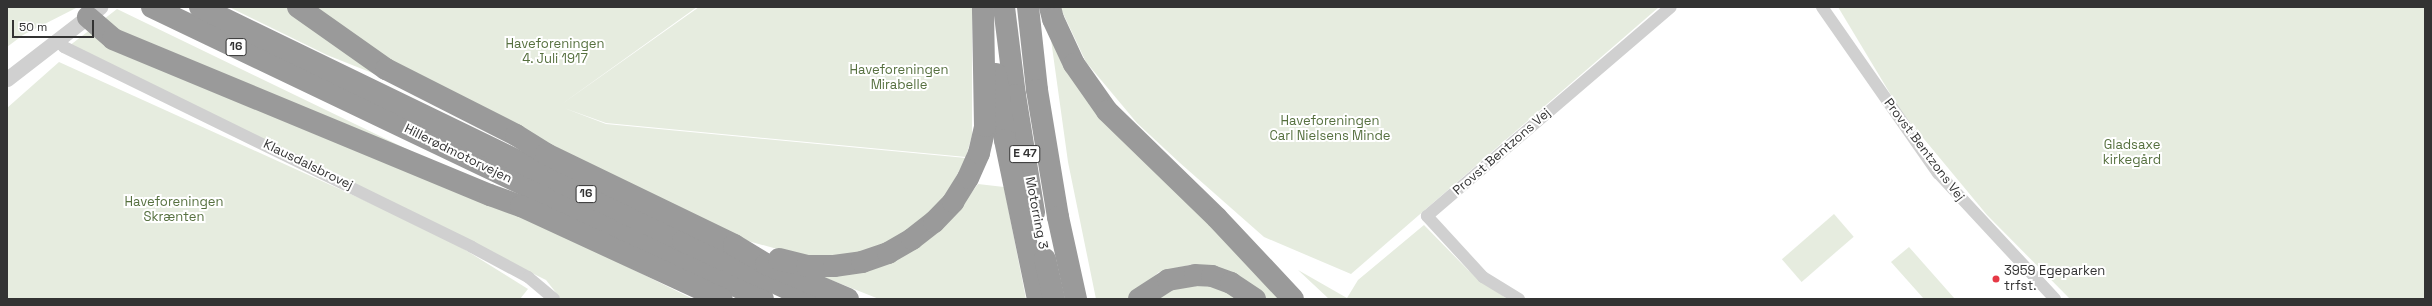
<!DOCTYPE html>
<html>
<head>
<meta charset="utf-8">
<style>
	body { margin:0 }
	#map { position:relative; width:2432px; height:306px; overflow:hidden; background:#fff; font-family:"Space Grotesk",sans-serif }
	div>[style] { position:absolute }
	.green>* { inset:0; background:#e6ecdf; transform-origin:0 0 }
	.minor>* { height:12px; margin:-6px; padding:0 6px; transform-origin:6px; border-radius:6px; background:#d0d0d0 }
	.tertiary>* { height:15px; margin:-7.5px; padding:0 7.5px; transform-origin:7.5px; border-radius:7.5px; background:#d0d0d0 }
	.motorway>* { height:22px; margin:-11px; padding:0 11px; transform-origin:11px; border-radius:11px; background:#9a9a9a }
	.dots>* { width:11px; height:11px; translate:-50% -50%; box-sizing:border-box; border:2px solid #fff; border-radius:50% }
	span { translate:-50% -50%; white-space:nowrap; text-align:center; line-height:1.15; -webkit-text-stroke:4px #fff; paint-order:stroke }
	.shield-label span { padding:1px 3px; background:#fff; border:1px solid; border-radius:3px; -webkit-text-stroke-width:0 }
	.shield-label { font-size:12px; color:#333; font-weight:700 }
	.park-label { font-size:13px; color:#56703f }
	.street-label { font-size:13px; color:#333 }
	.poi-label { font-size:13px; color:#333 }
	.left { translate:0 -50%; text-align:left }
	.frame { position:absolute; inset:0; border:8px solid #333; pointer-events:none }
	.scale { position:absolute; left:12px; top:20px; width:82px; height:18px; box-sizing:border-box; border:2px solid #333; border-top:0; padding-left:5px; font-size:12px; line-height:14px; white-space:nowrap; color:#333; -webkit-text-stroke:3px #fff; paint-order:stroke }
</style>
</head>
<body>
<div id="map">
	<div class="green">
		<div style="clip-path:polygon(7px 7px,78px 7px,23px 35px,7px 47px)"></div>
		<div style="clip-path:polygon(229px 7px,697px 7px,559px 106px,699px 7px,972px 7px,972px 135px,966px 157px,606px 123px,564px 108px,606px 124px,966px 158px,943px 201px,885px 249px,841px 258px,806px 257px,748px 241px,518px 131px,327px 55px)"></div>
		<div style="clip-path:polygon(1060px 7px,1659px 7px,1351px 274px,1264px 237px,1180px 163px,1137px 123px,1086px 62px)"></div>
		<div style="clip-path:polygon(1838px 7px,2425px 7px,2425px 299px,2070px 299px,1987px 215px,1900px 110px)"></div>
		<div style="clip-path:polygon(117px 9px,413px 152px,508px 208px,693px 299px,561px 299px,546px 280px,69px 46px)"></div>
		<div style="clip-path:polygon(1048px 18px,1069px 66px,1287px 299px,1267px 299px,1258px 289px,1232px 273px,1194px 264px,1159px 272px,1127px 299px,1096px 299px,1068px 162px)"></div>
		<div style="clip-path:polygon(59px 62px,443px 236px,528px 289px,520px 299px,7px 299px,7px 108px)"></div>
		<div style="clip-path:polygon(978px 184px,1004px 187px,1026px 299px,879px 299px,816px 274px,867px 269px,969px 196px)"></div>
		<div style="left:1834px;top:214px;width:30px;height:69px;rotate:49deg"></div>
		<div style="clip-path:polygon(1424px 225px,1468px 270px,1507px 299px,1329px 299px,1298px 270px,1347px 298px,1358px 280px)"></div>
		<div style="clip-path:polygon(1909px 247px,1955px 299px,1924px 299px,1891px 262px)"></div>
		<div style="clip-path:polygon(1194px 282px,1224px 286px,1245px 299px,1152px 299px,1166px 288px)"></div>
	</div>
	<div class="minor">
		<div style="left:1822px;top:7px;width:203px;rotate:55.1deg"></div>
		<div style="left:1938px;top:173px;width:172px;rotate:47.1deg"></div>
		<div style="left:57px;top:40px;width:10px;rotate:45deg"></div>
		<div style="left:64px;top:47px;width:454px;rotate:26.1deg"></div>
		<div style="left:472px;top:247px;width:64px;rotate:28.2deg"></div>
		<div style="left:528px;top:277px;width:34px;rotate:40deg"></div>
		<div style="left:1519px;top:299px;width:42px;rotate:-148.6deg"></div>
		<div style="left:1483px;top:277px;width:83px;rotate:-132.6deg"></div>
		<div style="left:1427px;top:216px;width:321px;rotate:-40.6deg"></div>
	</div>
	<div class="tertiary">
		<div style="left:7px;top:79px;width:118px;rotate:-37.7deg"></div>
	</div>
	<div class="motorway">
		<div style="left:152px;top:7px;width:677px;rotate:25.54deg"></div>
		<div style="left:200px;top:7px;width:537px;rotate:25.85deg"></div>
		<div style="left:683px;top:241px;width:140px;rotate:24.5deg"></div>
		<div style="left:298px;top:7px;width:108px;rotate:35.2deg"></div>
		<div style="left:386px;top:69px;width:146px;rotate:26.9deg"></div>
		<div style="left:516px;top:135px;width:36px;rotate:32deg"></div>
		<div style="left:546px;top:154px;width:209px;rotate:25.8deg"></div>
		<div style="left:734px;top:245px;width:37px;rotate:31deg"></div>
		<div style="left:766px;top:264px;width:89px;rotate:23.1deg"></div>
		<div style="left:1004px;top:7px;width:89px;rotate:82.9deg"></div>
		<div style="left:1015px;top:95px;width:119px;rotate:80.8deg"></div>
		<div style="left:1028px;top:7px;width:83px;rotate:83.8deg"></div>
		<div style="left:1037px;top:90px;width:129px;rotate:80.6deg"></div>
		<div style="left:1058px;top:217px;width:84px;rotate:77.6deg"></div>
		<div style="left:1050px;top:7px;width:12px;rotate:76deg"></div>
		<div style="left:1053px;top:19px;width:50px;rotate:65deg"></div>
		<div style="left:1074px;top:64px;width:57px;rotate:54.9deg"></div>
		<div style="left:1107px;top:111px;width:153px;rotate:44.2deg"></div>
		<div style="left:1217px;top:218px;width:111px;rotate:46.8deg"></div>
		<div style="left:88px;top:17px;width:33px;rotate:41deg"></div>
		<div style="left:113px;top:39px;width:408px;rotate:22.5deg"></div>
		<div style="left:490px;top:195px;width:33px;rotate:20deg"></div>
		<div style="left:521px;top:206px;width:221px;rotate:24.8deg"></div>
		<div style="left:996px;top:74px;width:67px;rotate:82.2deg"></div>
		<div style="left:1005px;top:140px;width:162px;rotate:78.3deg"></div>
		<div style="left:779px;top:259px;width:29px;rotate:14deg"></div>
		<div style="left:807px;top:266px;width:27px"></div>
		<div style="left:834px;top:266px;width:28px;rotate:-8deg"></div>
		<div style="left:862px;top:262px;width:28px;rotate:-19deg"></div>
		<div style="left:888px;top:253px;width:28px;rotate:-30deg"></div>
		<div style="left:912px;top:239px;width:28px;rotate:-38deg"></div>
		<div style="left:934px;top:222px;width:28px;rotate:-46deg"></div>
		<div style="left:953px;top:202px;width:28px;rotate:-58deg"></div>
		<div style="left:968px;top:178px;width:27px;rotate:-66deg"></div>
		<div style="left:979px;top:153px;width:28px;rotate:-77deg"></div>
		<div style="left:985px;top:126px;width:119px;rotate:-91deg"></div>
		<div style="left:1045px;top:259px;width:41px;rotate:77.3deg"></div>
		<div style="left:1139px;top:299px;width:35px;rotate:-33deg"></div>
		<div style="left:1168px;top:280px;width:27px;rotate:-10deg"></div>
		<div style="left:1195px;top:275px;width:17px;rotate:3deg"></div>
		<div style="left:1212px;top:276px;width:20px;rotate:20deg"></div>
		<div style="left:1231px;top:283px;width:29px;rotate:34deg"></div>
	</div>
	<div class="dots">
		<div style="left:1996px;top:279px;background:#e63946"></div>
	</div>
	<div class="shield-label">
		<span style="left:236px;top:47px">16</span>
		<span style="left:1025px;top:154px">E 47</span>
		<span style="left:586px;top:194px">16</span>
	</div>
	<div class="park-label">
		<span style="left:555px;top:52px">Haveforeningen<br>4. Juli 1917</span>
		<span style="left:899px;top:78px">Haveforeningen<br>Mirabelle</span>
		<span style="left:1330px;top:129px">Haveforeningen<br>Carl Nielsens Minde</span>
		<span style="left:2132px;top:153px">Gladsaxe<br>kirkegård</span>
		<span style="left:174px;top:210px">Haveforeningen<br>Skrænten</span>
	</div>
	<div class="street-label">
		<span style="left:1924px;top:150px;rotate:53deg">Provst Bentzons Vej</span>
		<span style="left:1502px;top:152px;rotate:-41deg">Provst Bentzons Vej</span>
		<span style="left:458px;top:154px;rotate:26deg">Hillerødmotorvejen</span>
		<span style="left:308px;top:165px;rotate:26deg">Klausdalsbrovej</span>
		<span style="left:1036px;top:213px;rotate:79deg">Motorring 3</span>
	</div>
	<div class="poi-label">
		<span class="left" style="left:2004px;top:279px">3959 Egeparken<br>trfst.</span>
	</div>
	<div class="frame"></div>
	<div class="scale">50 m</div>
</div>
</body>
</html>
